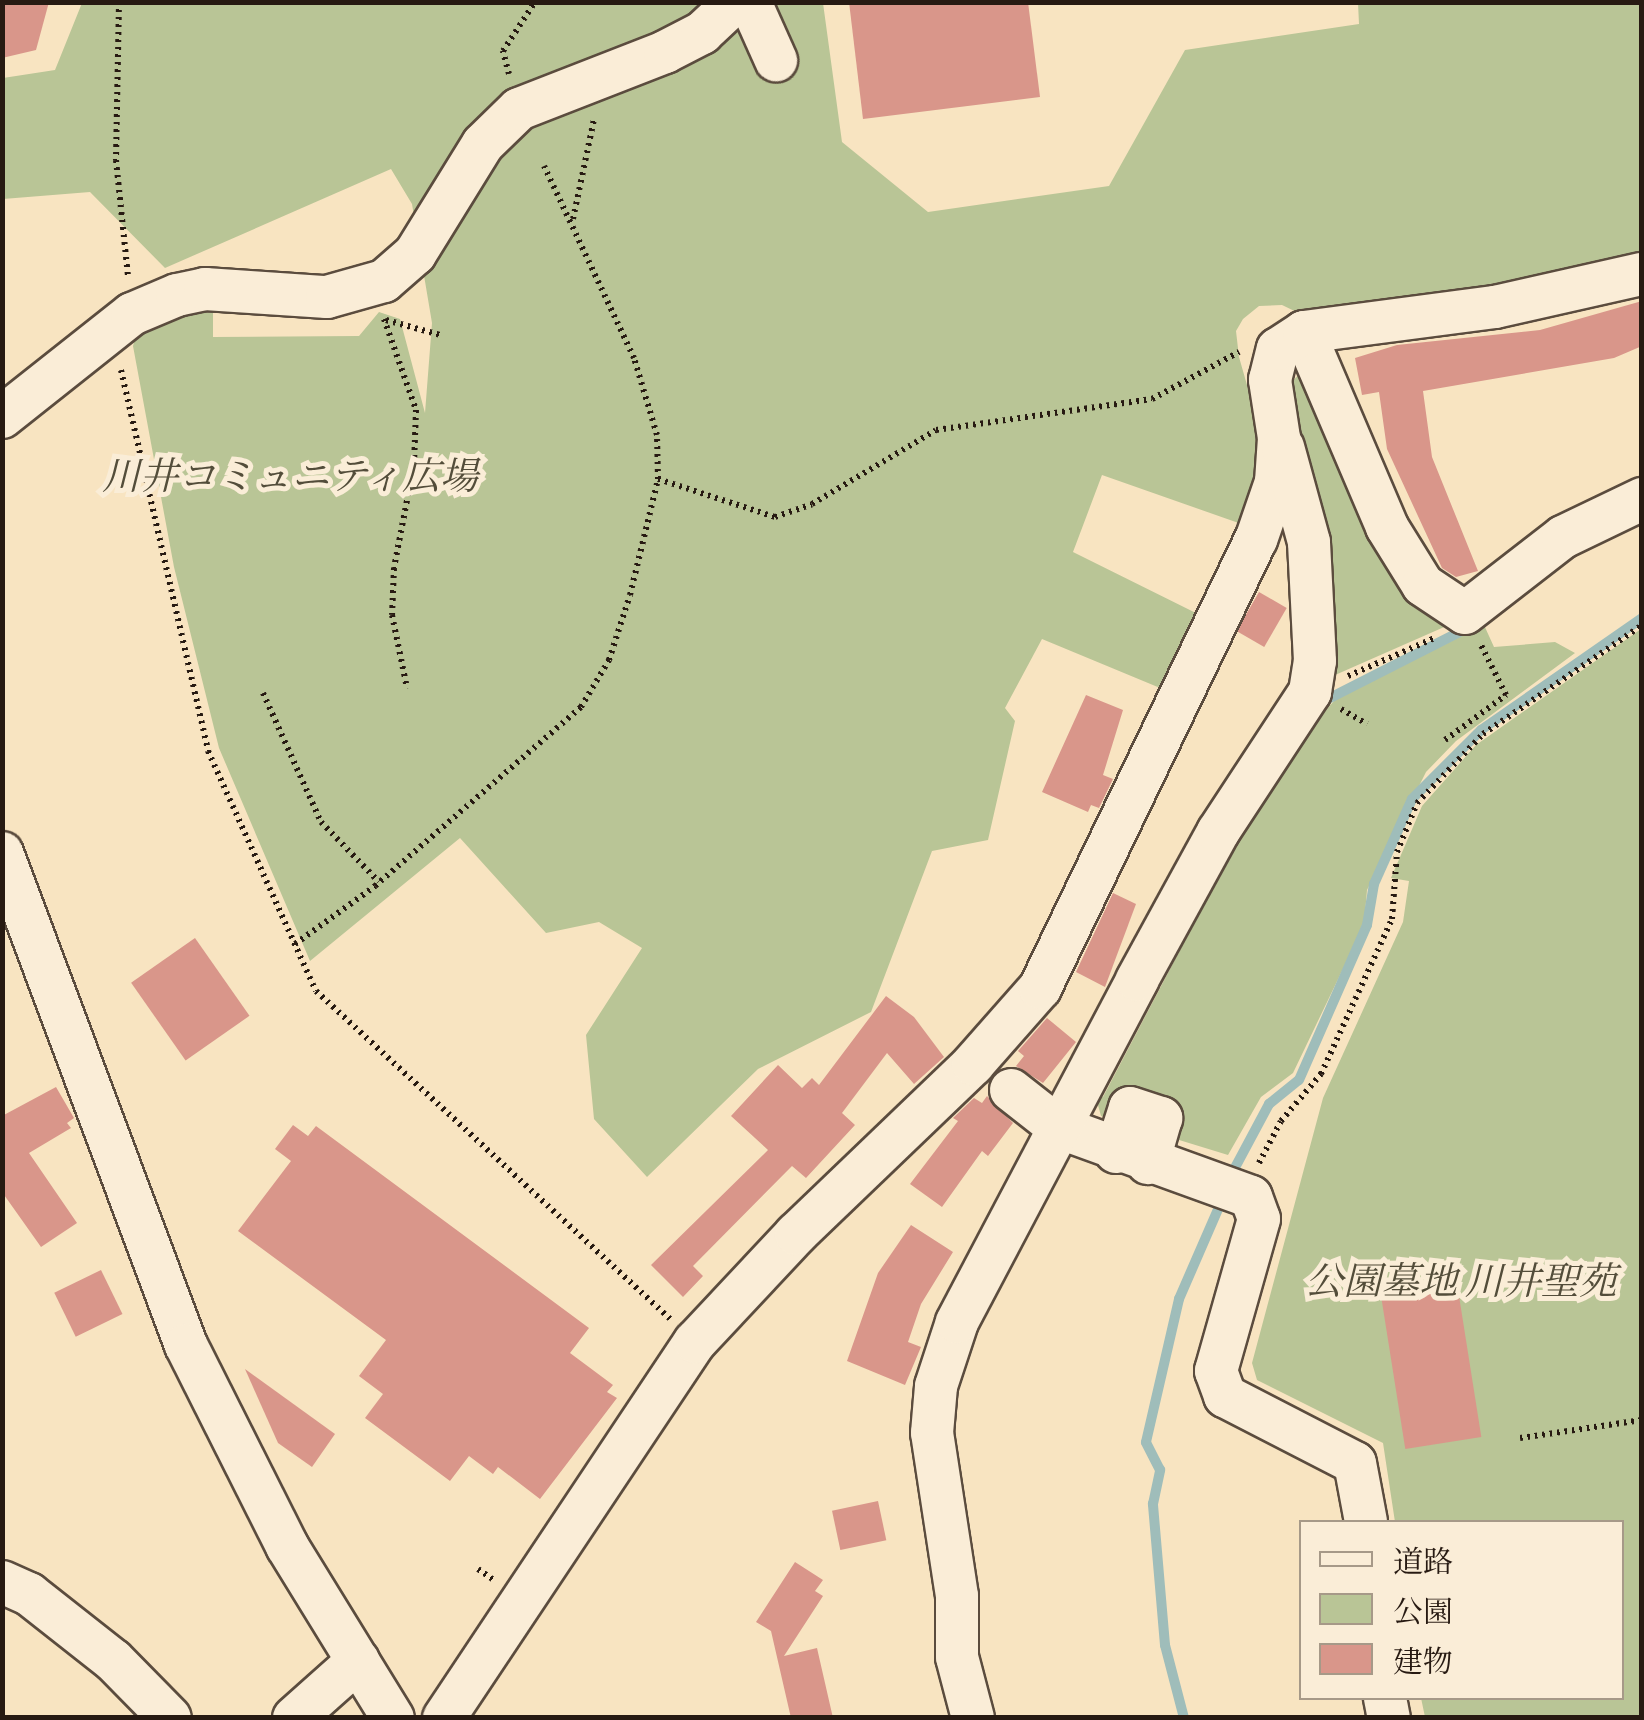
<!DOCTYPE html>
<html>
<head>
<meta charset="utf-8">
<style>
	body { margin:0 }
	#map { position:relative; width:1644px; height:1720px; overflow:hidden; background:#f8e4c1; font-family:"EB Garamond","Noto Serif JP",serif }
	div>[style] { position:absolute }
	.green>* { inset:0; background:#b9c596 }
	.stream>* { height:10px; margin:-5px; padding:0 5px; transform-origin:5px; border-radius:5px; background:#9fbdba }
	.building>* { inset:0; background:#d9968a; transform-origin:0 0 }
	.path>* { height:6px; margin-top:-3px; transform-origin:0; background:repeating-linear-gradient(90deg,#271a12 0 2.5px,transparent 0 7.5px) }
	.roads { filter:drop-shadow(2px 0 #5b4c3e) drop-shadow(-2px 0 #5b4c3e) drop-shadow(0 2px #5b4c3e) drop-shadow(0 -2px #5b4c3e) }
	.minor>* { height:42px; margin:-21px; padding:0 21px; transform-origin:21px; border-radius:21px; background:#faedd7 }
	span { translate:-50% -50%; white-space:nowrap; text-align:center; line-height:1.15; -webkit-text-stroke:10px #faedd7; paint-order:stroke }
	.park-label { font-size:38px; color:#534d3a; font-style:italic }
	.frame { position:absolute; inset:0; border:5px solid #271a12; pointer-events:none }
	.legend { position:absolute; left:1299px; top:1520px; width:325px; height:180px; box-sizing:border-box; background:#faedd7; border:2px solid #a69988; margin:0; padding:12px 18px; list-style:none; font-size:30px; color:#271a12 }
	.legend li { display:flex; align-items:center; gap:20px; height:50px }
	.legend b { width:50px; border:2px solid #a69988 }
</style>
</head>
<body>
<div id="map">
	<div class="green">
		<div style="clip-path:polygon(82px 3px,823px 3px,842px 142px,928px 212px,1109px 186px,1185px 50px,1359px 24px,1358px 3px,1641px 3px,1641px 251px,1532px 280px,1307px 317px,1282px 305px,1259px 306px,1243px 319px,1236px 331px,1239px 357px,1261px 434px,1250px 527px,1102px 475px,1073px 552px,1210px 620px,1177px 695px,1042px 639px,1005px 708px,1015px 721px,988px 840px,932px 851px,871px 1012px,758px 1069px,647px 1177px,594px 1119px,586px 1035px,642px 948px,599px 922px,546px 933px,460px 838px,310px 961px,219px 748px,174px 567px,133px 346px,138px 328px,154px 314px,213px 308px,213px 337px,359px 336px,379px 312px,400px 319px,425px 413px,432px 323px,412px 204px,391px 169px,165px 268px,90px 192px,3px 199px,3px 78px,55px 70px)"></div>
		<div style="clip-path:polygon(1303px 370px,1451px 624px,1326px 679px,1288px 386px)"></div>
		<div style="clip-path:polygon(1484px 625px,1494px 647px,1555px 642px,1575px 653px,1456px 741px,1426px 772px,1367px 890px,1364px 925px,1293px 1073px,1261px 1097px,1228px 1155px,1101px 1116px,1096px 1098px,1103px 1097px,1256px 805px,1314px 722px,1338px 697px)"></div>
		<div style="clip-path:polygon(1641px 629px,1641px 1717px,1425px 1717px,1421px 1698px,1622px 1698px,1622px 1522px,1395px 1522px,1383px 1443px,1257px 1380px,1252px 1363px,1323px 1098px,1403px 922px,1409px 881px,1391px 878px,1422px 806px,1476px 745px)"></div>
	</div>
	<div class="stream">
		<div style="left:1322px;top:702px;width:167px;rotate:-27deg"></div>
		<div style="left:1230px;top:1177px;width:83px;rotate:-61.9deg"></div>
		<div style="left:1269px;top:1104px;width:38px;rotate:-39deg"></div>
		<div style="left:1299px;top:1080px;width:169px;rotate:-66.3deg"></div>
		<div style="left:1367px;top:925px;width:42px;rotate:-80.3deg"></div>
		<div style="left:1374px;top:884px;width:93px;rotate:-65.9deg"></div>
		<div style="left:1412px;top:799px;width:98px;rotate:-45deg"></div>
		<div style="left:1481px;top:730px;width:196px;rotate:-34.8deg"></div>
		<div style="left:1184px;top:1718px;width:75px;rotate:-104.6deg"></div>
		<div style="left:1165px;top:1645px;width:142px;rotate:-94.9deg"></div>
		<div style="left:1153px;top:1504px;width:35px;rotate:-78deg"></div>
		<div style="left:1160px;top:1470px;width:31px;rotate:-117deg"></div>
		<div style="left:1146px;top:1442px;width:147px;rotate:-77deg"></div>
		<div style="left:1179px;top:1299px;width:110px;rotate:-66.5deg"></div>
	</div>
	<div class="building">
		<div style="clip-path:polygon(2px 2px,49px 2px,36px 50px,2px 58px)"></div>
		<div style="clip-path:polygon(849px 2px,1028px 2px,1040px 97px,863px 119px)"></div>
		<div style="clip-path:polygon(1642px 301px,1642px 346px,1614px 358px,1423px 391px,1432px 457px,1478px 571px,1456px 577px,1442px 568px,1387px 449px,1379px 392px,1362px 395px,1355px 358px,1397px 345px,1540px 330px)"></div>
		<div style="left:1259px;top:592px;width:32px;height:45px;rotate:30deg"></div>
		<div style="clip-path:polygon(1086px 695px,1123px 710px,1103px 775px,1113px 779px,1099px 808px,1091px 805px,1088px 812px,1042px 792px)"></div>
		<div style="clip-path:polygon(1113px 893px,1136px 904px,1105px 987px,1076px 972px)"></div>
		<div style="left:195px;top:938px;width:95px;height:78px;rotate:55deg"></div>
		<div style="clip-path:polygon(886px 996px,914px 1017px,944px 1057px,914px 1084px,887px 1053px,842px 1113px,855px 1125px,806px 1178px,792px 1166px,693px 1266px,703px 1276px,683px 1297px,651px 1265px,768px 1150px,731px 1116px,778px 1065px,802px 1088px,812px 1078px,819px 1085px)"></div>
		<div style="clip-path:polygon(1047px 1018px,1076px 1042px,1043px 1083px,1016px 1066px,1024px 1056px,1018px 1051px)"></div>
		<div style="clip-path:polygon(56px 1087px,74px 1118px,67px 1123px,71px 1128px,29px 1153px,77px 1223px,41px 1247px,2px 1192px,2px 1116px)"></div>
		<div style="clip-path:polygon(987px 1096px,1013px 1123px,988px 1156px,982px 1151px,942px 1207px,910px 1184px,958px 1121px,953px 1118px,974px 1098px,982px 1103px)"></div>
		<div style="clip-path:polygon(293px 1125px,308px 1136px,316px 1126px,589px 1328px,570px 1353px,613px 1385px,607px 1392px,617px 1398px,540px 1499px,498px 1467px,493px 1474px,469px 1456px,450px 1481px,365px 1418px,383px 1394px,359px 1376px,386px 1340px,238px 1231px,291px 1161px,275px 1149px)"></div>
		<div style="clip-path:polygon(911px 1225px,953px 1252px,921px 1304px,908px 1342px,921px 1347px,905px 1385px,847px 1361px,878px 1273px)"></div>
		<div style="left:101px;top:1270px;width:49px;height:52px;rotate:64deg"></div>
		<div style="left:1456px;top:1277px;width:162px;height:77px;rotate:81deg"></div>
		<div style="clip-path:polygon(245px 1369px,335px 1434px,312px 1467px,278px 1443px)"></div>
		<div style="left:878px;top:1501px;width:40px;height:47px;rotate:78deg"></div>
		<div style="clip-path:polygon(795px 1562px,823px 1580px,815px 1591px,823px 1596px,784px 1656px,817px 1648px,833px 1718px,791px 1718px,771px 1631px,756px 1622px)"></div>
	</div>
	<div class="path">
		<div style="left:119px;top:2px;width:158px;rotate:91.1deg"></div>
		<div style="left:116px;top:160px;width:117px;rotate:84.1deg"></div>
		<div style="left:509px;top:74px;width:24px;rotate:-105deg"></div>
		<div style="left:503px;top:51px;width:59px;rotate:-56.9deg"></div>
		<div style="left:573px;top:219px;width:102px;rotate:-78.1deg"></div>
		<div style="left:384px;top:319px;width:96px;rotate:70.6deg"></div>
		<div style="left:416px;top:410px;width:54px;rotate:92.1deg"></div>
		<div style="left:414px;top:464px;width:106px;rotate:100.9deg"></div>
		<div style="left:394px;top:568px;width:47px;rotate:92.4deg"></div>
		<div style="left:392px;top:615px;width:75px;rotate:78.4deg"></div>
		<div style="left:386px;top:320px;width:56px;rotate:15.5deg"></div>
		<div style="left:121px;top:370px;width:391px;rotate:77.1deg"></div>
		<div style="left:208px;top:751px;width:263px;rotate:65.8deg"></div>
		<div style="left:316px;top:991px;width:483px;rotate:42.8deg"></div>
		<div style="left:658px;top:479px;width:123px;rotate:18deg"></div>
		<div style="left:775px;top:517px;width:39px;rotate:-19deg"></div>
		<div style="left:812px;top:504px;width:144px;rotate:-30.8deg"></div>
		<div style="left:936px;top:430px;width:218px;rotate:-8.2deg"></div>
		<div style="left:1152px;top:399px;width:99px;rotate:-28.4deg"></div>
		<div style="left:1348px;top:676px;width:97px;rotate:-23.7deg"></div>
		<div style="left:263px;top:693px;width:141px;rotate:65.8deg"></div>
		<div style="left:321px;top:822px;width:83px;rotate:46deg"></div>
		<div style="left:1341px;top:709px;width:30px;rotate:30deg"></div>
		<div style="left:1445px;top:740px;width:76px;rotate:-36.4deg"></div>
		<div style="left:1506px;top:695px;width:58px;rotate:-116.6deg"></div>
		<div style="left:295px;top:944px;width:99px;rotate:-35.9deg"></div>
		<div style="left:375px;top:886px;width:273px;rotate:-41deg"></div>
		<div style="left:581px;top:707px;width:55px;rotate:-59.2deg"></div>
		<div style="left:609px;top:660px;width:68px;rotate:-72.1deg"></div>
		<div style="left:630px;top:595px;width:119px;rotate:-76.4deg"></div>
		<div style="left:658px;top:479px;width:44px;rotate:-91.3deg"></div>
		<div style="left:657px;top:435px;width:80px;rotate:-106.6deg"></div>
		<div style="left:634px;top:358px;width:212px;rotate:-115.1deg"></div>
		<div style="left:1259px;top:1163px;width:47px;rotate:-62.4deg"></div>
		<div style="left:1281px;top:1121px;width:62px;rotate:-49.6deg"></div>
		<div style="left:1321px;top:1074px;width:170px;rotate:-65.4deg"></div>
		<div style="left:1392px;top:919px;width:67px;rotate:-85.7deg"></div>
		<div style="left:1397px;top:852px;width:53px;rotate:-67.8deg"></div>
		<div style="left:1417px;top:803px;width:95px;rotate:-46.3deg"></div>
		<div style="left:1483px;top:734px;width:193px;rotate:-34.4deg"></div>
		<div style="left:1520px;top:1438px;width:123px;rotate:-8.4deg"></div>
		<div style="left:478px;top:1569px;width:19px;rotate:35deg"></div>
	</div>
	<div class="roads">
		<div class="minor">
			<div style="left:750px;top:2px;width:64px;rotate:65.9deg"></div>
			<div style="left:1304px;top:332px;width:212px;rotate:66.9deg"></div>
			<div style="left:1387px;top:527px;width:68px;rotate:58.2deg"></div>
			<div style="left:1423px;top:585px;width:50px;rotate:33.7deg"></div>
			<div style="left:1465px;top:613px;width:124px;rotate:-37.8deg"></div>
			<div style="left:1563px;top:537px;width:88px;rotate:-25.7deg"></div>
			<div style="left:2px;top:417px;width:166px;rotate:-38.4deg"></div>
			<div style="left:132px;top:314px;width:49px;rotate:-22.9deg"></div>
			<div style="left:177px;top:295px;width:29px;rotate:-12deg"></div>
			<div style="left:205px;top:289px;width:122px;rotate:3.8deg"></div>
			<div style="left:327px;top:297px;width:59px;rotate:-15.7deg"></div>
			<div style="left:384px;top:281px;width:41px;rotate:-41.1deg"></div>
			<div style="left:415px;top:254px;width:129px;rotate:-58.3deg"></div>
			<div style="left:483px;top:144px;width:50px;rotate:-44.2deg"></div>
			<div style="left:519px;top:109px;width:157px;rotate:-21.3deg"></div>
			<div style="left:665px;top:52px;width:42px;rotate:-27.2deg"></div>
			<div style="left:702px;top:33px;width:45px;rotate:-43.2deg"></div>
			<div style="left:2px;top:853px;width:525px;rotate:69.5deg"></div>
			<div style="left:186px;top:1345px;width:225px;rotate:63.3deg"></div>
			<div style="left:287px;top:1546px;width:202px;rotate:58.4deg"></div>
			<div style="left:1011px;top:1090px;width:60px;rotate:38.2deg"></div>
			<div style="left:1058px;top:1127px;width:205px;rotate:19.9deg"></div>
			<div style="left:1251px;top:1197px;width:23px;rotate:70deg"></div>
			<div style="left:1259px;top:1219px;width:158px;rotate:105.8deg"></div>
			<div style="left:1216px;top:1371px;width:27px;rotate:70deg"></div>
			<div style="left:1225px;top:1396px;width:146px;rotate:27.3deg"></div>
			<div style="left:1355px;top:1463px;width:60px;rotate:79.4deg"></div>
			<div style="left:1116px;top:1152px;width:46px;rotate:-72.3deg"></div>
			<div style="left:1130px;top:1108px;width:33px;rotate:18deg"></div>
			<div style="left:1161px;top:1118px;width:47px;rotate:106.1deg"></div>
			<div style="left:2px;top:1582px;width:30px;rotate:24deg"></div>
			<div style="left:29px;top:1594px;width:107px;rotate:38.2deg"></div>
			<div style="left:113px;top:1660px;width:81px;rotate:45.5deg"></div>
			<div style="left:1385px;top:1698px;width:20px;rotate:79deg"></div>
			<div style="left:294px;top:1718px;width:86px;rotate:-41.7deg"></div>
			<div style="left:444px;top:1718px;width:452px;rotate:-56.3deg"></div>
			<div style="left:695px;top:1342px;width:148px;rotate:-46.9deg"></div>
			<div style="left:796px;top:1234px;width:245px;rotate:-43.8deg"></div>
			<div style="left:973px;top:1064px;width:101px;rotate:-48.6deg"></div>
			<div style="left:1040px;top:988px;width:497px;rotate:-64.3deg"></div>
			<div style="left:1256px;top:540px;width:61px;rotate:-71deg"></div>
			<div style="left:1276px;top:482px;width:44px;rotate:-86.1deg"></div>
			<div style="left:1279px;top:438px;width:59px;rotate:-98.8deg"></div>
			<div style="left:1270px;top:380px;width:32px;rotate:-76deg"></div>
			<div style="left:1278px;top:349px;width:31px;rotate:-33deg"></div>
			<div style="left:1304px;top:332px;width:193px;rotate:-7.5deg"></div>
			<div style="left:1495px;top:307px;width:151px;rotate:-12.7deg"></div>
			<div style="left:973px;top:1718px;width:63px;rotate:-104.7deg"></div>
			<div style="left:957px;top:1657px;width:61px;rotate:-90deg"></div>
			<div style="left:957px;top:1596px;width:165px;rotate:-98.7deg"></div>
			<div style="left:932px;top:1433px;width:47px;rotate:-85.1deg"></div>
			<div style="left:936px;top:1386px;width:67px;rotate:-71.8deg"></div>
			<div style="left:957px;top:1322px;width:386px;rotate:-62.2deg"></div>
			<div style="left:1137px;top:980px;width:169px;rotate:-61.3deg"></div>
			<div style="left:1218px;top:832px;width:168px;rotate:-56.7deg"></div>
			<div style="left:1310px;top:692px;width:31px;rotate:-81deg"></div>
			<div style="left:1315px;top:661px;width:119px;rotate:-92.9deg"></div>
			<div style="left:1309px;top:542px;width:98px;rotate:-105.3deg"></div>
		</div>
	</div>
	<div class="park-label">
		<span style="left:290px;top:476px">川井コミュニティ広場</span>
		<span style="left:1461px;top:1281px">公園墓地 川井聖苑</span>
	</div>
	<div class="frame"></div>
	<ul class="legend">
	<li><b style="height:12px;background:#faedd7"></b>道路</li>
	<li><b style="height:28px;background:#b9c596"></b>公園</li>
	<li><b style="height:28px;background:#d9968a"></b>建物</li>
	</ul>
</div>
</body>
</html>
